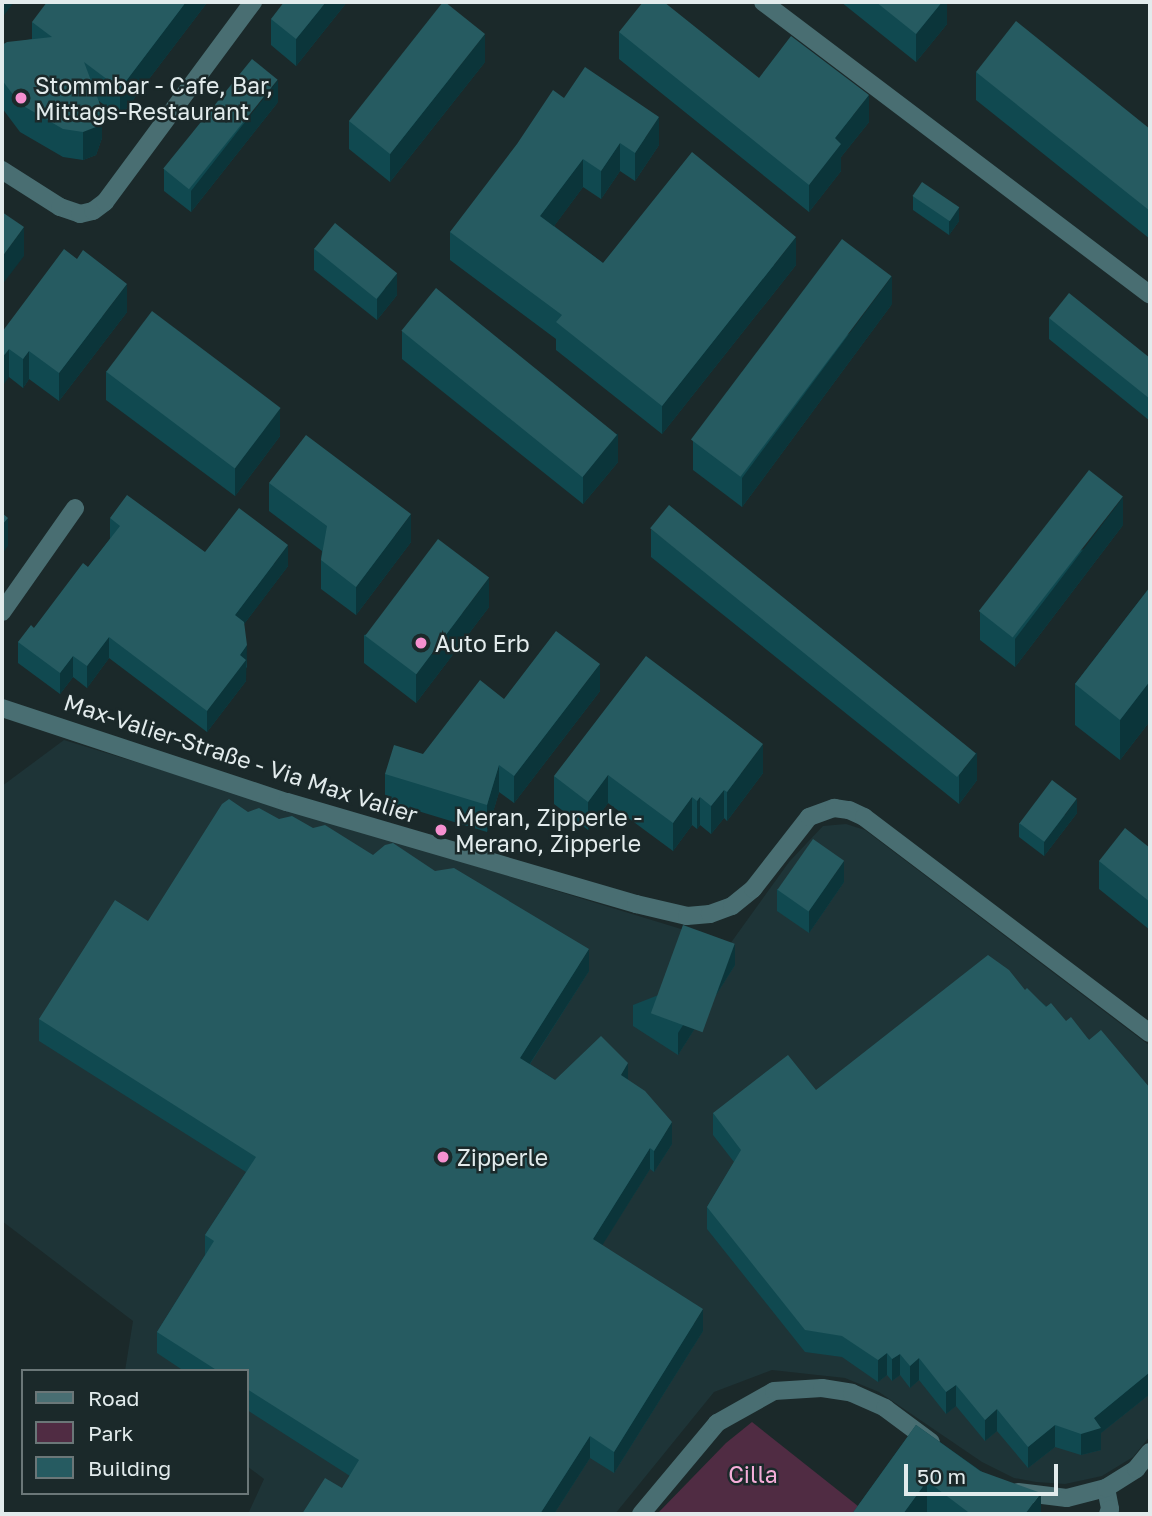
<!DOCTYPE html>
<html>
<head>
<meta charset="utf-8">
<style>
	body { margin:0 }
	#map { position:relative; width:1152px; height:1516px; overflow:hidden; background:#1b292a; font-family:"Golos Text",sans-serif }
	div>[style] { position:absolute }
	.built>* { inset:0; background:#1e3437 }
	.green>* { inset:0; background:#502c43 }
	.street>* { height:18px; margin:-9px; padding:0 9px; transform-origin:9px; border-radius:9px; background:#496e72 }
	.wall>* { inset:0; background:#104950 }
	.shaded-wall>* { inset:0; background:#0b353a }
	.building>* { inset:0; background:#265b61; transform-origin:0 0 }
	.dots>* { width:19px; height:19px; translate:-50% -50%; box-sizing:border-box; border:4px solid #1b292a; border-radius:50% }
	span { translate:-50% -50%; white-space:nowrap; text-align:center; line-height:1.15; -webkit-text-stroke:5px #1b292a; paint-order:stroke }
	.poi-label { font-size:23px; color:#e2ebec }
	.left { translate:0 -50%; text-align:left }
	.street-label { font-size:23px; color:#e2ebec }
	.park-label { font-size:23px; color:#f5aed9 }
	.frame { position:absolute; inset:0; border:4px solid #e2ebec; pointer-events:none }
	.legend { position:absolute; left:21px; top:1369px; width:228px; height:126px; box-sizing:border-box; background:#1b292a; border:2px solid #6b7778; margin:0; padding:9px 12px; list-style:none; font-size:21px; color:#e2ebec }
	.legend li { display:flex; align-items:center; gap:14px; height:35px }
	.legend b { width:35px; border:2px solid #6b7778 }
	.scale { position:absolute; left:904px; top:1464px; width:154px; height:32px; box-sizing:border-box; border:4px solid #e2ebec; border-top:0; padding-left:9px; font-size:21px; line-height:24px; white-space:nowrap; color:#e2ebec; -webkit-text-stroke:5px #1b292a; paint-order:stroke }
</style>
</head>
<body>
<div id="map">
	<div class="built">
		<div style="clip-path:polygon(64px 740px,730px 944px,789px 862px,823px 826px,846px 824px,865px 830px,1150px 1046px,1150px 1436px,1133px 1457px,1102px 1476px,1065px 1484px,1036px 1482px,1014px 1478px,982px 1462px,879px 1392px,845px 1378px,772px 1370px,714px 1392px,615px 1514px,248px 1514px,264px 1479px,247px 1466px,247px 1371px,125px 1371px,133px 1321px,2px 1221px,2px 786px)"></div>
	</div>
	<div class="green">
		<div style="clip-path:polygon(752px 1422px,868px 1514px,657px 1514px,726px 1443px)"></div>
	</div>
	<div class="street">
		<div style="left:763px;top:2px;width:485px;rotate:37.1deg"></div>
		<div style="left:2px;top:170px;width:69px;rotate:32.5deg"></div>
		<div style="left:60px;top:207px;width:21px;rotate:19deg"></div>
		<div style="left:80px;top:214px;width:13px;rotate:-13deg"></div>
		<div style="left:93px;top:211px;width:15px;rotate:-37deg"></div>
		<div style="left:105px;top:202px;width:249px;rotate:-53.5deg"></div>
		<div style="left:2px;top:612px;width:127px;rotate:-54.9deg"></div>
		<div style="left:2px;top:708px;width:300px;rotate:18.3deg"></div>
		<div style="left:287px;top:802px;width:364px;rotate:16.3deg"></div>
		<div style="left:636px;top:904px;width:52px;rotate:13.2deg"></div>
		<div style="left:687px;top:916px;width:23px;rotate:-5deg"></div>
		<div style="left:710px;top:914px;width:23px;rotate:-20deg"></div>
		<div style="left:732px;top:906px;width:27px;rotate:-39deg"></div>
		<div style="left:753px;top:889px;width:91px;rotate:-52.1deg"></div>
		<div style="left:809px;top:817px;width:27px;rotate:-20deg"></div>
		<div style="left:834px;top:808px;width:15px;rotate:8deg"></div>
		<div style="left:849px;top:810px;width:17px;rotate:25deg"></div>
		<div style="left:864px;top:817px;width:358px;rotate:37.1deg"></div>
		<div style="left:1106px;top:1488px;width:21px;rotate:79deg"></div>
		<div style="left:1110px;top:1509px;width:5px;rotate:112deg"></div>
		<div style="left:1018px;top:1492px;width:49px;rotate:7deg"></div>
		<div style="left:1067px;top:1498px;width:40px;rotate:-14.4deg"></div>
		<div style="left:1106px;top:1488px;width:36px;rotate:-32deg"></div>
		<div style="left:1136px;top:1469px;width:22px;rotate:-51deg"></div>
		<div style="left:641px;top:1514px;width:119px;rotate:-50.1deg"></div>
		<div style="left:717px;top:1423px;width:65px;rotate:-29.3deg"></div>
		<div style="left:774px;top:1391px;width:48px;rotate:-3.6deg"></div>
		<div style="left:822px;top:1388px;width:30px;rotate:9deg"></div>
		<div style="left:852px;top:1393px;width:36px;rotate:24deg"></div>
		<div style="left:885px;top:1408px;width:57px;rotate:36.5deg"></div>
	</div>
	<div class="wall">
		<div style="clip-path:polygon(206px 2px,206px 4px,120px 117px,99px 101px,102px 138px,96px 155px,83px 160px,63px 157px,20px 132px,2px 108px,2px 45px,32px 39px,32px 22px)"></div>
		<div style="clip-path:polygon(347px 2px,296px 66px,271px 45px,271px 19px)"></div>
		<div style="clip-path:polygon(841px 2px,947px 2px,947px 24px,916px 62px)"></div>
		<div style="clip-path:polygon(619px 32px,759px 78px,869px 122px,841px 157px,841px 171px,809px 212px,619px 59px)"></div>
		<div style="clip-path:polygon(485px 62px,390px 182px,349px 149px,349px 121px)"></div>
		<div style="clip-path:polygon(976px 72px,1150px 129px,1150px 239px,976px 100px)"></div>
		<div style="clip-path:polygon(564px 98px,659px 145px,635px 181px,620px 171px,601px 199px,583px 187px,554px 226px,603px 263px,796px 265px,662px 434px,556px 350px,556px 339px,450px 260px,450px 232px)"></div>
		<div style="clip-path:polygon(278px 102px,191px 212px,164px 191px,164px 169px)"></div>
		<div style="clip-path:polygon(913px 196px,959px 221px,949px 235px,913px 210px)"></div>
		<div style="clip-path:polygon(314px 248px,397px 295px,377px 320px,314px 270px)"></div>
		<div style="clip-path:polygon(892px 304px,742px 507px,693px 470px,693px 441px)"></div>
		<div style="clip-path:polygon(127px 312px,59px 401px,29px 379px,23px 388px,9px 377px,2px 332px)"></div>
		<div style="clip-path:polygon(1049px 318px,1150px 358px,1150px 421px,1049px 339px)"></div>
		<div style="clip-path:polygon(402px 331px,618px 462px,583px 504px,402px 359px)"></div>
		<div style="clip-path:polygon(106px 371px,280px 436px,235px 496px,106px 400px)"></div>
		<div style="clip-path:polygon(269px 483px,411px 542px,356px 615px,321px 589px,321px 560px,322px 551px,269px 511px)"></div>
		<div style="clip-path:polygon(110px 518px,205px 552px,288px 566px,244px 624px,247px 667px,246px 668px,246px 681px,207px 732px,109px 658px,87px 688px,73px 677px,60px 694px,18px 663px,18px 642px,34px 628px,88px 567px,110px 539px)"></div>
		<div style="clip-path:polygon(1123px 525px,1015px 667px,980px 640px,980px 612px)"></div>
		<div style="clip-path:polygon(651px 529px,977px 780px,959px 804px,651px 557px)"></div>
		<div style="clip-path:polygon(1150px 587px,1150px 721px,1120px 760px,1075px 725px,1075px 684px)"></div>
		<div style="clip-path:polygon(489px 607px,416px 703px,364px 663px,364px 635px)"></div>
		<div style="clip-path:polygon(600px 691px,514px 803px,499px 792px,487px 832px,385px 801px,385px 774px,423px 754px,504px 699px)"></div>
		<div style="clip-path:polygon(763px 773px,727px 821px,724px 818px,711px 834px,700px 825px,697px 829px,692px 825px,673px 851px,608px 803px,588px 830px,554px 804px,554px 776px)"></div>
		<div style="clip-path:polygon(248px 812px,313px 828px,373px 855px,589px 971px,530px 1064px,555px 1080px,628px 1080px,672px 1144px,654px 1172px,650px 1169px,602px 1245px,703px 1331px,614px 1473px,590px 1458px,554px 1514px,302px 1514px,342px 1488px,350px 1476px,247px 1410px,247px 1371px,184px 1371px,157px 1353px,157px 1332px,205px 1255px,205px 1235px,246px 1172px,39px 1041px,39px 1019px,148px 921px)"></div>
		<div style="clip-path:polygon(1077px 813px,1044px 856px,1019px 837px,1019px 823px)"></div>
		<div style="clip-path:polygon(1150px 848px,1150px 930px,1099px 889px,1099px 861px)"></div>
		<div style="clip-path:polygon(844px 882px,809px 933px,777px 911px,777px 889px)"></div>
		<div style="clip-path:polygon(735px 965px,678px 1055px,633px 1026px,633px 1005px)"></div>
		<div style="clip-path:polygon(1025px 990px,1066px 1021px,1150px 1088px,1150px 1394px,1101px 1433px,1101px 1450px,1081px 1455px,1055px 1447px,1028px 1468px,997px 1431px,985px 1441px,956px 1406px,946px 1414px,919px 1380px,910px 1388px,900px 1375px,892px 1381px,887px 1375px,878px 1382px,842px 1357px,805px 1352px,707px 1229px,707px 1207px,734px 1162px,713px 1135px,713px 1113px,816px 1090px)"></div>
		<div style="clip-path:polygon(916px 1425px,1041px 1514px,852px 1514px)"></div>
	</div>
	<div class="shaded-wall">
		<div style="clip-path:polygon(2px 2px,14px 2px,2px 18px)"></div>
		<div style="clip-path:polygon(186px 2px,206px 2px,206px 4px,120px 117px,120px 89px)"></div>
		<div style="clip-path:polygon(326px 2px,347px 2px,296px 66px,296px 39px)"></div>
		<div style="clip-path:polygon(942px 2px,947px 2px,947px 24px,916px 62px,916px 34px)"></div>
		<div style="clip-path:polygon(485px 34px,485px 62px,390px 182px,390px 154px)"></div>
		<div style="clip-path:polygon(278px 80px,278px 102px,191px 212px,191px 191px)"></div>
		<div style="clip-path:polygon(869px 95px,869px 122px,841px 157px,841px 171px,809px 212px,809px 185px,835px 138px)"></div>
		<div style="clip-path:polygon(102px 110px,102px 138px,96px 155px,83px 160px,83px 132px)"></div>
		<div style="clip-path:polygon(659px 117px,659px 145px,635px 181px,635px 153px)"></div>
		<div style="clip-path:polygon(620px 143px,620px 171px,601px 199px,601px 171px)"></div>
		<div style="clip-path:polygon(583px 159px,583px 187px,540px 245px,540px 216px)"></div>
		<div style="clip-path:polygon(959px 207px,959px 221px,949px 235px,949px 221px)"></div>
		<div style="clip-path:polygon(24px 227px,24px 256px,2px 285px,2px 257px)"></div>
		<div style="clip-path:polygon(796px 237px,796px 265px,662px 434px,662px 406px)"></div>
		<div style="clip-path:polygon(397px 273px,397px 295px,377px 320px,377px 299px)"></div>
		<div style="clip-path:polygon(892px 276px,892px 304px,742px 507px,742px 478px)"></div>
		<div style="clip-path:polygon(127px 284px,127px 312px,59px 401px,59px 373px)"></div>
		<div style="clip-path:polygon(9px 349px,9px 377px,2px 387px,2px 358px)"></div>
		<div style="clip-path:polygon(29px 351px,29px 379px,23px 388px,23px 359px)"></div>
		<div style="clip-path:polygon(280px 408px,280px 436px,235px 496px,235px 468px)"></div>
		<div style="clip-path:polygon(618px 433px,618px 462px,583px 504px,583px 476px)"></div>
		<div style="clip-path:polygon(4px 493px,4px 522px,2px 525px,2px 497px)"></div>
		<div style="clip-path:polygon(1123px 497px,1123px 525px,1015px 667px,1015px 639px)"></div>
		<div style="clip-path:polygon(411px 514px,411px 542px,356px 615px,356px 587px)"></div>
		<div style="clip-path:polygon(8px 518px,8px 546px,2px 554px,2px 525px)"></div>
		<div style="clip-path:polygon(288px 545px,288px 566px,235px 636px,235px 615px)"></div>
		<div style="clip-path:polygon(489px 578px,489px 607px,416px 703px,416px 674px)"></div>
		<div style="clip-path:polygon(109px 637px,109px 658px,87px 688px,87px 666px)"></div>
		<div style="clip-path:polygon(247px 645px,246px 681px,207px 732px,207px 711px,240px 655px)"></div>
		<div style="clip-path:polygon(73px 656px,73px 677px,60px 694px,60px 673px)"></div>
		<div style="clip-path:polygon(600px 664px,600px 691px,514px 803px,514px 776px)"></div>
		<div style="clip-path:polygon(1150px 681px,1150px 721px,1120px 760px,1120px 720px)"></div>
		<div style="clip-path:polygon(763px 744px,763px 773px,727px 821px,727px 792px)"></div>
		<div style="clip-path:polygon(977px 752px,977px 780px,959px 804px,959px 775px)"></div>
		<div style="clip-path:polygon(499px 765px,499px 792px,487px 832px,487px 805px)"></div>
		<div style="clip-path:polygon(608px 775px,608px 803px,588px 830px,588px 802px)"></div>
		<div style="clip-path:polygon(724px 790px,724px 818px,711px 834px,711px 806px)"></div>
		<div style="clip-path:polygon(692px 797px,692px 825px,673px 851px,673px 823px)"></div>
		<div style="clip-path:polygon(700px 797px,700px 825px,697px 829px,697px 801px)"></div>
		<div style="clip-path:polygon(1077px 799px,1077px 813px,1044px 856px,1044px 842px)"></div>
		<div style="clip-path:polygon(844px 861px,844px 882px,809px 933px,809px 911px)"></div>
		<div style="clip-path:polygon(735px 944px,735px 965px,678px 1055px,678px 1033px)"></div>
		<div style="clip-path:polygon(589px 949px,589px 971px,520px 1079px,520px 1058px)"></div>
		<div style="clip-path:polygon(628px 1063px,628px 1085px,621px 1075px)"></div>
		<div style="clip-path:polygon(672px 1122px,672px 1144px,654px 1172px,654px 1151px)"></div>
		<div style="clip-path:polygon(650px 1148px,650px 1169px,593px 1260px,593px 1239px)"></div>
		<div style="clip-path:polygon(703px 1309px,703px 1331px,614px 1473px,614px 1452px)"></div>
		<div style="clip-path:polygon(887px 1353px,887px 1375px,878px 1382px,878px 1360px)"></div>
		<div style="clip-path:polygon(900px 1354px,900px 1375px,892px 1381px,892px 1359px)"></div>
		<div style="clip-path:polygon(919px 1358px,919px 1380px,910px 1388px,910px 1366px)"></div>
		<div style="clip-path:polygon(1150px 1372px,1150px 1394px,1101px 1433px,1101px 1450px,1081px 1455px,1081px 1434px,1094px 1418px)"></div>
		<div style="clip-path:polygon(956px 1385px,956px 1406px,946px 1414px,946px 1392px)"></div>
		<div style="clip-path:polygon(997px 1409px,997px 1431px,985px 1441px,985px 1420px)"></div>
		<div style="clip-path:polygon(1055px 1425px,1055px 1447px,1028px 1468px,1028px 1447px)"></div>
		<div style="clip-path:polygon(590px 1436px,590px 1458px,554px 1514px,540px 1514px)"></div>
		<div style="clip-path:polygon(927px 1481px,927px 1514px,903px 1514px)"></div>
		<div style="clip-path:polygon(1041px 1493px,1041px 1514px,1025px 1514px)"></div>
	</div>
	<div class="building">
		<div style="clip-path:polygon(47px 2px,186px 2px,120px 89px,84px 62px,102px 110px,96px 127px,83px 132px,63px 129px,20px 104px,2px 80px,2px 45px,7px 42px,52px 37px,32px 22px)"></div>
		<div style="clip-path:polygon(284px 2px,326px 2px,296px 39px,271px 19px)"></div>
		<div style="clip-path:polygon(443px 2px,445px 2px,485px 34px,390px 154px,349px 121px)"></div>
		<div style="clip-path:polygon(643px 2px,664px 2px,759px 78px,791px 36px,869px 95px,835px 138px,841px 144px,809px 185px,619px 32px)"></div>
		<div style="clip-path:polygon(876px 2px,942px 2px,916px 34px)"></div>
		<div style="clip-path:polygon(1016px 21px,1150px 129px,1150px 211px,976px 72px)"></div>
		<div style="left:252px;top:59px;width:33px;height:141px;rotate:39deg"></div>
		<div style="clip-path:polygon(585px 67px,659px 117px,635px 153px,620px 143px,601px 171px,583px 159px,540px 216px,603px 263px,692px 152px,796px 237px,662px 406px,556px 322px,562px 315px,450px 232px,517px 144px,553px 90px,564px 98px)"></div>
		<div style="left:922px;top:182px;width:45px;height:17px;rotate:34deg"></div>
		<div style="clip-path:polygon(2px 212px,24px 227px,2px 257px)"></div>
		<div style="left:335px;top:223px;width:80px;height:33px;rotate:39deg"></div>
		<div style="left:842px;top:239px;width:62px;height:251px;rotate:37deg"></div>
		<div style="clip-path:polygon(64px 249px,77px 259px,83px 250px,127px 284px,59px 373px,29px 351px,23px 359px,9px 349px,2px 358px,2px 332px)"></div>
		<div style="left:436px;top:288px;width:233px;height:55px;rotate:39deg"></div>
		<div style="clip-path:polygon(1069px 293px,1150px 358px,1150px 399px,1049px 318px)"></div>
		<div style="left:152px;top:311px;width:161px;height:76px;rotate:37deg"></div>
		<div style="clip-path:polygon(306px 435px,411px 514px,356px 587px,321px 560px,327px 526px,269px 483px)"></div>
		<div style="left:1089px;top:470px;width:43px;height:179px;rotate:38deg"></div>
		<div style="clip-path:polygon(127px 495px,205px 552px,239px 508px,288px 545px,235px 615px,244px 622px,247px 645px,240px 655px,246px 660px,207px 711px,109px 637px,87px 666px,73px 656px,60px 673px,18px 642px,31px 625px,34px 628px,83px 563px,88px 567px,120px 526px,110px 518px)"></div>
		<div style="left:669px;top:505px;width:395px;height:30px;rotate:39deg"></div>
		<div style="clip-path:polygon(2px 513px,8px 518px,2px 525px)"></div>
		<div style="left:438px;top:539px;width:64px;height:121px;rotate:37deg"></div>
		<div style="clip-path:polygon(1150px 587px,1150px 681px,1120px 720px,1075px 684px)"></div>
		<div style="clip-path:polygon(556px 631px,600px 664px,514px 776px,499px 765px,487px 805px,385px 774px,394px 745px,423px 754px,480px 680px,504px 699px)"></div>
		<div style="clip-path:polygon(646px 656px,763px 744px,727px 792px,724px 790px,711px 806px,700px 797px,697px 801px,692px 797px,673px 823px,608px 775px,588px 802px,554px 776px)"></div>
		<div style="left:1052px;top:780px;width:31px;height:54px;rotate:37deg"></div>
		<div style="clip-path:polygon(229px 799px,248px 812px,259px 808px,279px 819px,292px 816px,313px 828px,325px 825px,373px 855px,385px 845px,393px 843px,435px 871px,454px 868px,589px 949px,520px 1058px,555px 1080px,601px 1036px,628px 1063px,621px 1075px,645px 1091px,672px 1122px,654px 1151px,650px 1148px,593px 1239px,703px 1309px,614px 1452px,590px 1436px,540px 1514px,302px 1514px,325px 1478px,342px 1488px,359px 1460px,247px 1389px,247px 1371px,218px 1371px,157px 1332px,214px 1241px,205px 1235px,256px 1157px,39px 1019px,115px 900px,148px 921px,222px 804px)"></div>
		<div style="clip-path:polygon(1125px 828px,1150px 848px,1150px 902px,1099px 861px)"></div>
		<div style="left:813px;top:839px;width:38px;height:62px;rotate:35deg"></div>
		<div style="left:683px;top:925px;width:55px;height:94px;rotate:20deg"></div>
		<div style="clip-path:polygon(988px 955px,1009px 970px,1025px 990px,1027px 988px,1046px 1007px,1051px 1003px,1066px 1021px,1071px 1017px,1089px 1040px,1101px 1030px,1150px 1088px,1150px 1372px,1094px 1418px,1101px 1428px,1081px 1434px,1055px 1425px,1028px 1447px,997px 1409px,985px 1420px,956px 1385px,946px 1392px,919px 1358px,910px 1366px,900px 1354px,892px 1359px,887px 1353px,878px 1360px,842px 1336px,805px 1330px,707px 1207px,741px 1150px,713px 1113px,788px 1055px,816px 1090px)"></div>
		<div style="clip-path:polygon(916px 1425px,980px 1471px,1041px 1493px,1025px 1514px,977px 1514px,968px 1512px,927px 1481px,903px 1514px,852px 1514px)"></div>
	</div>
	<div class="dots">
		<div style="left:21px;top:98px;background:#f690d0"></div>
		<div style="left:421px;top:643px;background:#f690d0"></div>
		<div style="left:441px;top:830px;background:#f690d0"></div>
		<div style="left:443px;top:1157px;background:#f690d0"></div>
	</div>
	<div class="poi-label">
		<span class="left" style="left:35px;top:98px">Stommbar - Cafe, Bar,<br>Mittags-Restaurant</span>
		<span class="left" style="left:435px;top:643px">Auto Erb</span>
		<span class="left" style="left:455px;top:830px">Meran, Zipperle -<br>Merano, Zipperle</span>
		<span class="left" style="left:457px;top:1157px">Zipperle</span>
	</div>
	<div class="street-label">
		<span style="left:241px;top:758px;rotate:18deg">Max-Valier-Straße - Via Max Valier</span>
	</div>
	<div class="park-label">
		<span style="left:753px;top:1474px">Cilla</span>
	</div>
	<div class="frame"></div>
	<ul class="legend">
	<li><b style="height:9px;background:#496e72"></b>Road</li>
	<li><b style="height:19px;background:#502c43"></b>Park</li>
	<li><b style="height:19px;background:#265b61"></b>Building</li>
	</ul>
	<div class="scale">50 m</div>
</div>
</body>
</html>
